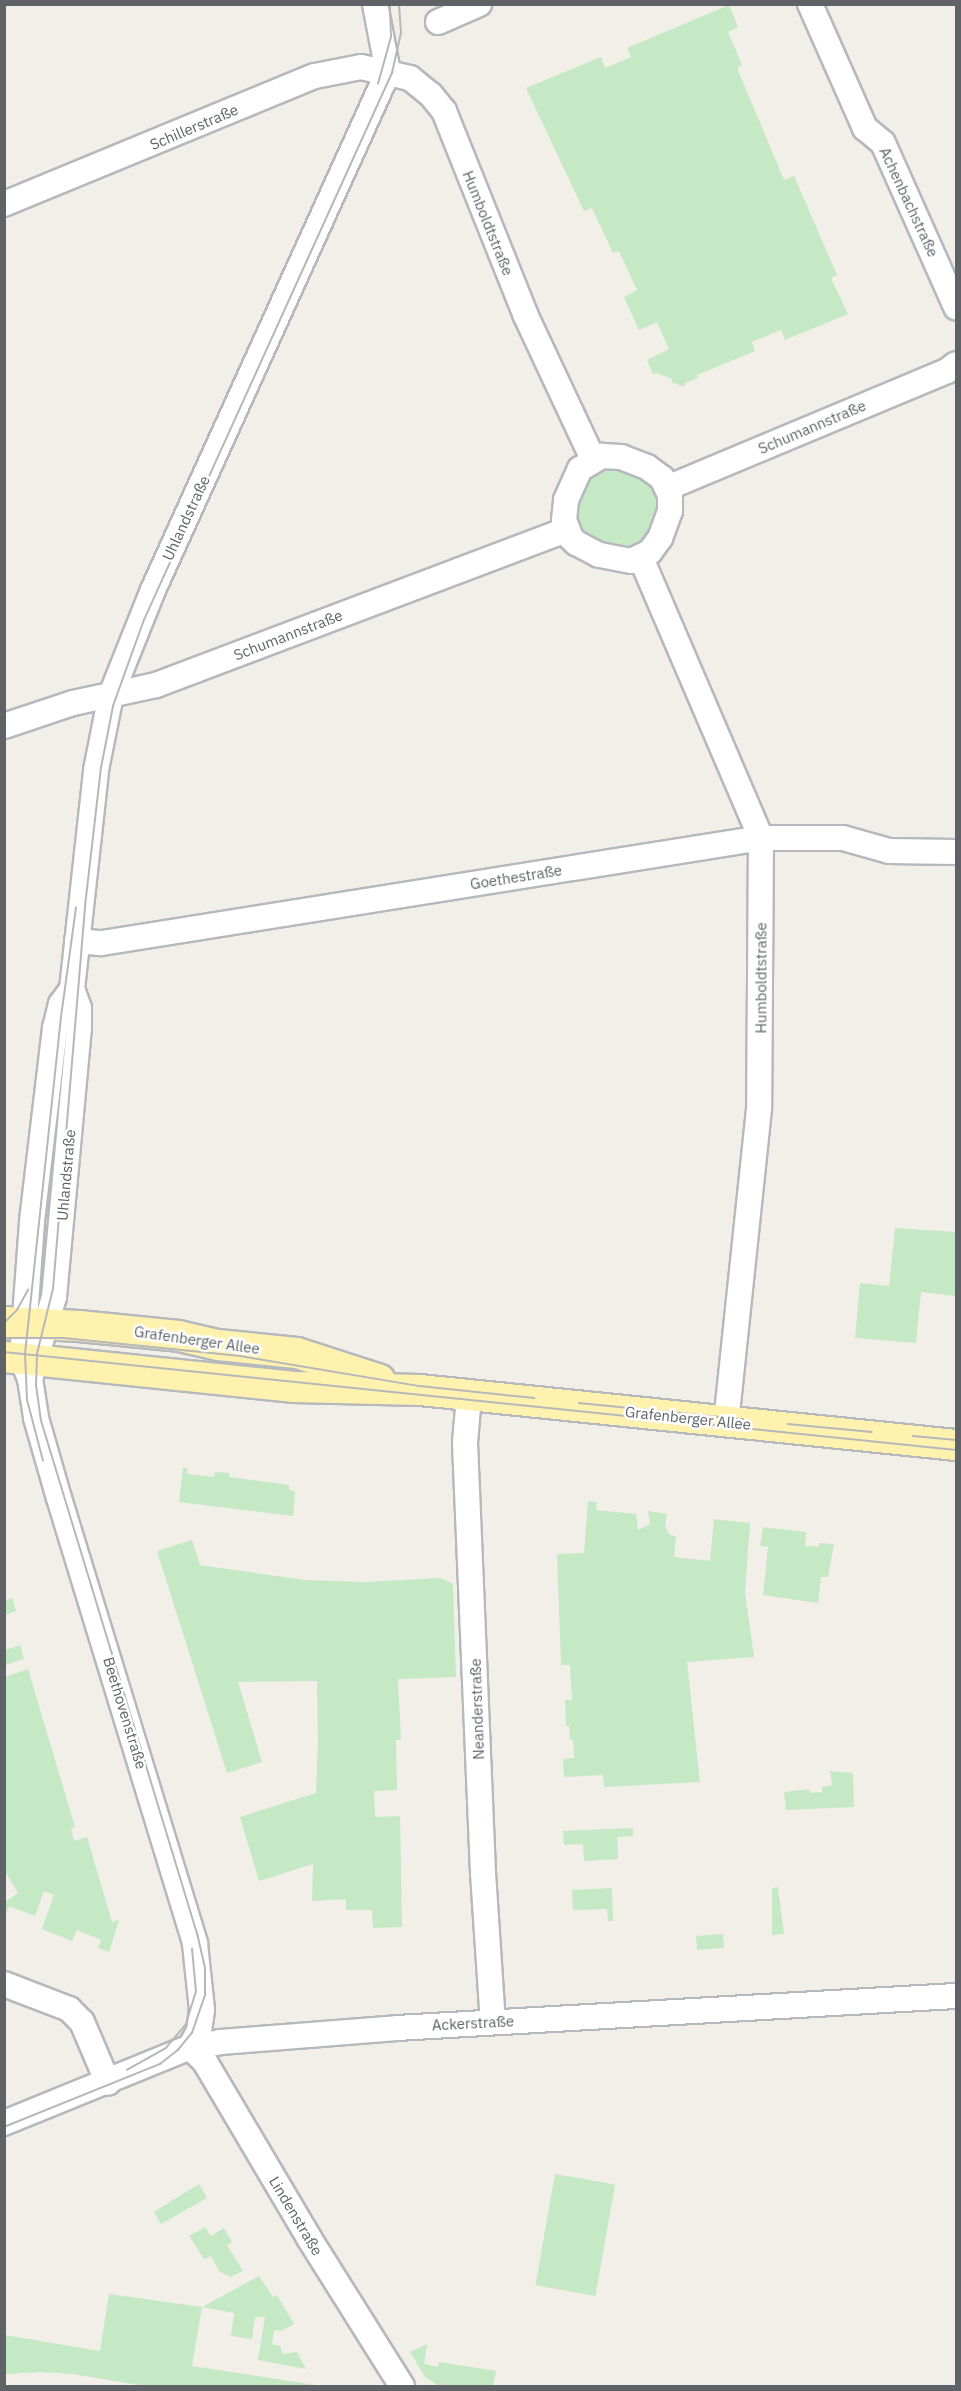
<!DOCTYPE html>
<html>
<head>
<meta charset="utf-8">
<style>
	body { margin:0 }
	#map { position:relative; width:961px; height:2391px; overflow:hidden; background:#f1efe8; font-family:"IBM Plex Sans",sans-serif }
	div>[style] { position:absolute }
	.green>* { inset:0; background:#c5e8c5; transform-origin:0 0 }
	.roads { filter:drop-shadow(2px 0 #b5b8bc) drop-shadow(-2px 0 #b5b8bc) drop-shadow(0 2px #b5b8bc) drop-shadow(0 -2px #b5b8bc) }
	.minor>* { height:24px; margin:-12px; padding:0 12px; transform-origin:12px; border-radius:12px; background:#fff }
	.major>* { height:30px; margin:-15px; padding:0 15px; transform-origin:15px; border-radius:15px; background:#fff2af }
	.tram>* { height:1.5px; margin:-0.75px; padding:0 0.75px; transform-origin:0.75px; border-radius:0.75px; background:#b6b7b8 }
	span { translate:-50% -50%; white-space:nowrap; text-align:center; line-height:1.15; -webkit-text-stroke:5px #fff; paint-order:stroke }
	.street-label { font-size:15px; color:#5f6368 }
	.frame { position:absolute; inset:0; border:6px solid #5f6368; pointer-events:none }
</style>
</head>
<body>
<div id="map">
	<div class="green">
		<div style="clip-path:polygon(729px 5px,738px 27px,728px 32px,742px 65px,737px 68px,784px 180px,794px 176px,837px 275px,831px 278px,848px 314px,785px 340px,781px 330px,752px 342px,755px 351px,697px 375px,698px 378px,685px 383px,684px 387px,672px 382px,672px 379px,657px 373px,653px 374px,647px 360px,669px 349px,657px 322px,639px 330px,624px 297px,637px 290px,619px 251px,613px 253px,592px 208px,584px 211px,526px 88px,601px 57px,605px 68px,631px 57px,627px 48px)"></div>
		<div style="clip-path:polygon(635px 463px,670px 508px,635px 558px,574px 539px,571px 492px,585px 465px)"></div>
		<div style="clip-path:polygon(895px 1228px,956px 1232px,956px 1296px,921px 1292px,916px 1343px,855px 1338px,860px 1283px,889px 1286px)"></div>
		<div style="clip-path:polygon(183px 1468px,187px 1468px,187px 1474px,214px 1477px,215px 1472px,229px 1473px,229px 1477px,289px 1485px,289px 1489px,295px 1492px,293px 1516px,179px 1502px)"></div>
		<div style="clip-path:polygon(588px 1501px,597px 1502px,596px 1510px,636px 1514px,638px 1530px,650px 1524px,648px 1511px,667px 1514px,665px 1527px,670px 1535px,676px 1536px,674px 1557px,710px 1561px,714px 1519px,750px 1523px,745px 1592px,754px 1657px,687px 1662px,700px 1782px,604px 1787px,603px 1775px,564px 1777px,563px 1759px,574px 1758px,573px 1740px,570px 1740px,569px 1726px,566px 1726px,565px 1700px,572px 1700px,570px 1665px,561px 1665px,557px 1554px,584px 1553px)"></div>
		<div style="clip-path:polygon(763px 1527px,806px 1532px,805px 1546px,819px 1547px,819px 1543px,834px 1544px,828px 1577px,821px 1577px,818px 1603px,763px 1595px,768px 1547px,760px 1546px)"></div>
		<div style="clip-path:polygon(192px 1540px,200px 1565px,305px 1580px,364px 1582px,441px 1578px,453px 1584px,456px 1677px,398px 1679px,401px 1740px,396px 1740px,397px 1790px,374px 1791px,375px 1817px,400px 1816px,402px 1927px,373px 1928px,372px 1910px,346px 1910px,346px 1899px,312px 1901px,313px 1864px,259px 1881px,240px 1817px,316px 1793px,318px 1743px,317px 1681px,238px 1682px,262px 1762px,227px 1773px,157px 1551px)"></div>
		<div style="clip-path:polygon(12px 1598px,16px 1611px,5px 1615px,5px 1601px)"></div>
		<div style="clip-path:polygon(20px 1645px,24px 1659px,5px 1665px,5px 1650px)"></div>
		<div style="clip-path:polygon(28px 1669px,75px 1827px,71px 1828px,74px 1841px,87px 1837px,112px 1922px,119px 1920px,109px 1952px,98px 1948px,101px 1940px,77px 1930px,72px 1941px,42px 1929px,54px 1895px,44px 1891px,35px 1916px,9px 1906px,5px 1916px,5px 1902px,18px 1893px,5px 1871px,5px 1677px)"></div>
		<div style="clip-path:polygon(830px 1771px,853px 1773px,854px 1807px,786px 1810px,784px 1792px,809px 1789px,810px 1793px,822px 1792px,822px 1787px,832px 1785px)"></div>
		<div style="clip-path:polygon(633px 1828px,633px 1836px,617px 1837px,618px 1859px,584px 1861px,583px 1844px,564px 1845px,563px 1831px)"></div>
		<div style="clip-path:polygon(778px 1887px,784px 1934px,772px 1935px,772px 1888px)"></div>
		<div style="clip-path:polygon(612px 1888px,613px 1921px,608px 1921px,607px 1909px,573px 1910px,572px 1890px)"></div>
		<div style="left:723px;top:1934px;width:14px;height:27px;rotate:86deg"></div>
		<div style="left:555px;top:2174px;width:61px;height:113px;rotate:10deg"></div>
		<div style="clip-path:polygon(199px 2184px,207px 2198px,161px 2224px,154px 2212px)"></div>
		<div style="clip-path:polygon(205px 2227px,211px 2236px,224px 2228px,232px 2242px,227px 2245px,243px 2271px,230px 2277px,220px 2272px,211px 2256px,204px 2259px,189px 2236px)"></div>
		<div style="clip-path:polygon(259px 2276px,273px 2297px,277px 2295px,294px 2324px,281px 2331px,274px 2330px,272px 2344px,280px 2346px,283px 2354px,297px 2352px,306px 2369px,258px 2360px,265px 2317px,255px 2317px,252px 2339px,231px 2336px,234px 2313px,202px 2307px,192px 2366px,322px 2386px,144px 2386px,73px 2374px,41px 2372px,5px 2374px,5px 2335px,100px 2351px,109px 2294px,202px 2307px)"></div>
		<div style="clip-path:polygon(427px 2344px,424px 2364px,438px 2367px,439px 2362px,496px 2371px,493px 2386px,439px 2386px,425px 2377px,410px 2352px)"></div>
	</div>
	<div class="roads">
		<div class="minor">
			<div style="left:375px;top:4px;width:69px;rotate:79.2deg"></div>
			<div style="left:810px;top:4px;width:136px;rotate:66.1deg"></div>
			<div style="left:865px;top:128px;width:23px;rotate:40deg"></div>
			<div style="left:883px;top:143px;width:180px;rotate:66deg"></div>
			<div style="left:438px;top:22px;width:45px;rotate:-23.7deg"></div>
			<div style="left:4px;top:204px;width:336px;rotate:-22.4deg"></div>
			<div style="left:315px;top:76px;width:47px;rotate:-11.1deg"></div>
			<div style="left:361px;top:67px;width:50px;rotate:12.7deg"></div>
			<div style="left:410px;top:78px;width:27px;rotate:39deg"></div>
			<div style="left:431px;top:95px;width:21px;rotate:51deg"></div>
			<div style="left:444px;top:111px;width:219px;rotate:68.2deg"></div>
			<div style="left:525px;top:314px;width:160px;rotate:64.9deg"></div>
			<div style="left:602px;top:456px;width:19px;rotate:3deg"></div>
			<div style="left:621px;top:457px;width:28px;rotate:21deg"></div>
			<div style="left:647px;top:467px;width:19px;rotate:36deg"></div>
			<div style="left:662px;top:478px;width:19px;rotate:65deg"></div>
			<div style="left:670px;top:495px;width:16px;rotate:90deg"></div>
			<div style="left:670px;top:511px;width:29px;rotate:110deg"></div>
			<div style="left:660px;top:538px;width:17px;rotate:126deg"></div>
			<div style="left:650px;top:552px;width:21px;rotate:155deg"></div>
			<div style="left:631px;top:561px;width:33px;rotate:-169deg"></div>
			<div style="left:599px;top:555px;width:26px;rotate:-152deg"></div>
			<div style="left:576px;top:543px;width:7px;rotate:-135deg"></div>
			<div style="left:571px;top:538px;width:19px;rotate:-111deg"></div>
			<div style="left:564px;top:520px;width:20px;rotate:-84deg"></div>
			<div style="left:566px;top:500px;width:34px;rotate:-66deg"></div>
			<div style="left:580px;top:469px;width:26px;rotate:-31deg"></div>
			<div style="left:667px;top:488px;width:303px;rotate:-22.7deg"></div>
			<div style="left:947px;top:371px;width:11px;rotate:-38deg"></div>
			<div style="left:641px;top:558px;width:305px;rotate:66.8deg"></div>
			<div style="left:761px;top:838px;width:271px;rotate:90.4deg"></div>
			<div style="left:759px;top:1109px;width:315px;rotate:96deg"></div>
			<div style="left:4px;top:726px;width:73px;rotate:-18.4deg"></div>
			<div style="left:73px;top:703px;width:85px;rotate:-12.2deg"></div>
			<div style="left:156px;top:685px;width:439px;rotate:-20.7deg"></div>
			<div style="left:77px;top:941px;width:25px;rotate:5deg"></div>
			<div style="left:102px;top:943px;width:667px;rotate:-9.05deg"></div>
			<div style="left:761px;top:838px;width:82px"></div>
			<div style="left:843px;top:838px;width:48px;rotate:15.8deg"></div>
			<div style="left:889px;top:851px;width:67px;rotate:0.9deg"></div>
			<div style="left:72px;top:989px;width:19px;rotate:126deg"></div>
			<div style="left:61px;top:1004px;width:25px;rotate:104deg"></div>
			<div style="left:55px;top:1028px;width:195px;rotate:96.8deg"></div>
			<div style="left:32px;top:1222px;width:137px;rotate:94.2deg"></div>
			<div style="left:22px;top:1359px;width:22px;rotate:68deg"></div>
			<div style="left:30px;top:1379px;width:39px;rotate:81deg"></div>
			<div style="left:36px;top:1418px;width:83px;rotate:74deg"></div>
			<div style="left:59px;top:1498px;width:466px;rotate:73deg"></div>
			<div style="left:195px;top:1944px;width:66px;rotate:83.9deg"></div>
			<div style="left:202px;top:2010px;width:21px;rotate:98deg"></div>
			<div style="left:199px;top:2031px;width:18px;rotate:119deg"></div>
			<div style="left:30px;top:1379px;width:85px;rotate:-73.7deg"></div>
			<div style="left:54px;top:1297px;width:269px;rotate:-84.7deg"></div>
			<div style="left:79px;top:1029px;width:21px;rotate:-90deg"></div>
			<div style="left:79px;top:1008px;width:20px;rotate:-110deg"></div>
			<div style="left:72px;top:989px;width:220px;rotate:-83.7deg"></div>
			<div style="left:96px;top:770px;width:76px;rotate:-78.7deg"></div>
			<div style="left:111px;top:695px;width:113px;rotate:-68.2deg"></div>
			<div style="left:153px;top:590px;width:569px;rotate:-65.6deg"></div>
			<div style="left:469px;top:1396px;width:47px;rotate:94.9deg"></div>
			<div style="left:465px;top:1443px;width:430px;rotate:87.6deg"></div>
			<div style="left:483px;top:1873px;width:149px;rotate:86.2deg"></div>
			<div style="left:4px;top:1984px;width:70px;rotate:21deg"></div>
			<div style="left:69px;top:2009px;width:18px;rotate:45deg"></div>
			<div style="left:82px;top:2022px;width:66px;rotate:66.9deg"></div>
			<div style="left:190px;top:2047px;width:21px;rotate:45deg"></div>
			<div style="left:205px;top:2062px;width:204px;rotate:59.4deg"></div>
			<div style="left:309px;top:2238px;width:175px;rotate:57.9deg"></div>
			<div style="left:4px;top:2123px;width:201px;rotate:-22.2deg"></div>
			<div style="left:190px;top:2047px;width:30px;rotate:-9deg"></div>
			<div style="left:220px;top:2042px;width:178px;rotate:-4.5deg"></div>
			<div style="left:397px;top:2028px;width:560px;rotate:-3.28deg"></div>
		</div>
		<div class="major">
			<div style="left:4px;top:1322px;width:75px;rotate:3.1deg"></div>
			<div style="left:79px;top:1326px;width:100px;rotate:5.7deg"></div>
			<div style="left:179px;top:1336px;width:40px;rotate:13deg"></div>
			<div style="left:218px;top:1345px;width:79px;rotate:5.8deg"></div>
			<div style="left:297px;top:1353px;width:87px;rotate:18deg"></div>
			<div style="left:4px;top:1357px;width:292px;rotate:5.9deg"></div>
			<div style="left:294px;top:1387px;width:126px;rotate:1.4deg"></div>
			<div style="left:420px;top:1390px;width:539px;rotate:5.86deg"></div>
		</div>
	</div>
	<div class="tram">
		<div style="left:378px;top:84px;width:49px;rotate:-74.5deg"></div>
		<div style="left:391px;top:37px;width:33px;rotate:-92deg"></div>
		<div style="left:4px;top:1323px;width:18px;rotate:-45deg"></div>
		<div style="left:17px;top:1310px;width:23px;rotate:-61deg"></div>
		<div style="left:4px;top:1338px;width:60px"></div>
		<div style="left:64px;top:1338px;width:177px;rotate:5.8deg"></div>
		<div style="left:240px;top:1356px;width:182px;rotate:9.5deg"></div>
		<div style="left:420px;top:1386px;width:115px;rotate:6deg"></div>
		<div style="left:4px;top:1352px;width:957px;rotate:5.88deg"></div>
		<div style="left:579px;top:1403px;width:165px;rotate:5.6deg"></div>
		<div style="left:788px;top:1424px;width:84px;rotate:5.4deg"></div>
		<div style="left:913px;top:1436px;width:43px;rotate:5.3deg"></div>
		<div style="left:43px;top:1461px;width:63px;rotate:-104.7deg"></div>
		<div style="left:27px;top:1400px;width:46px;rotate:-92.5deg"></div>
		<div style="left:25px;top:1354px;width:346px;rotate:-83.9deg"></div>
		<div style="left:62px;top:1010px;width:103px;rotate:-82.2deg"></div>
		<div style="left:127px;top:2070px;width:45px;rotate:-29.4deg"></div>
		<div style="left:166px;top:2048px;width:31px;rotate:-50deg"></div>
		<div style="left:186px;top:2024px;width:34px;rotate:-73deg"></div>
		<div style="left:196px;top:1992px;width:43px;rotate:-95.3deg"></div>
		<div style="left:4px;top:2127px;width:168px;rotate:-22deg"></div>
		<div style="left:160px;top:2064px;width:23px;rotate:-38deg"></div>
		<div style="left:178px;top:2050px;width:22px;rotate:-51deg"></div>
		<div style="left:192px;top:2033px;width:39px;rotate:-71deg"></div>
		<div style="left:205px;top:1996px;width:28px;rotate:-90deg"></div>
		<div style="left:205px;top:1968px;width:32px;rotate:-103deg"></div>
		<div style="left:198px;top:1937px;width:539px;rotate:-106.92deg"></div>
		<div style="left:41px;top:1421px;width:36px;rotate:-98deg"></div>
		<div style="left:36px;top:1385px;width:31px;rotate:-88deg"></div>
		<div style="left:37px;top:1354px;width:67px;rotate:-76.2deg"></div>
		<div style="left:53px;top:1289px;width:384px;rotate:-85.2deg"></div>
		<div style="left:85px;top:906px;width:139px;rotate:-83.4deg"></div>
		<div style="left:101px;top:768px;width:63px;rotate:-79deg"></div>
		<div style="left:113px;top:706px;width:91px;rotate:-70.2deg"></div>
		<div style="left:144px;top:620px;width:601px;rotate:-65.61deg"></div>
		<div style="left:392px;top:73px;width:41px;rotate:-77.3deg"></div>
		<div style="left:401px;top:33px;width:29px;rotate:-94deg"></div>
	</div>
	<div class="street-label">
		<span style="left:194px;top:127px;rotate:-23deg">Schillerstraße</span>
		<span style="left:909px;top:202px;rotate:65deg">Achenbachstraße</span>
		<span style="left:488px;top:223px;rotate:68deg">Humboldtstraße</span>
		<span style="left:812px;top:427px;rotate:-23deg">Schumannstraße</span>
		<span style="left:186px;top:518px;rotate:-65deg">Uhlandstraße</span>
		<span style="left:288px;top:635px;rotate:-21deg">Schumannstraße</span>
		<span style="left:516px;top:877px;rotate:-9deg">Goethestraße</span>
		<span style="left:761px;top:978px;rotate:-90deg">Humboldtstraße</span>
		<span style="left:66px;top:1175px;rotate:-85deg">Uhlandstraße</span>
		<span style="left:197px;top:1340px;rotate:8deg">Grafenberger Allee</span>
		<span style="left:688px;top:1418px;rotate:6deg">Grafenberger Allee</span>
		<span style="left:477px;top:1709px;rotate:-92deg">Neanderstraße</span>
		<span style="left:125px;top:1713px;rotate:73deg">Beethovenstraße</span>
		<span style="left:473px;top:2023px;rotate:-3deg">Ackerstraße</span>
		<span style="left:296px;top:2216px;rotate:59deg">Lindenstraße</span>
	</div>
	<div class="frame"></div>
</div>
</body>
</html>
